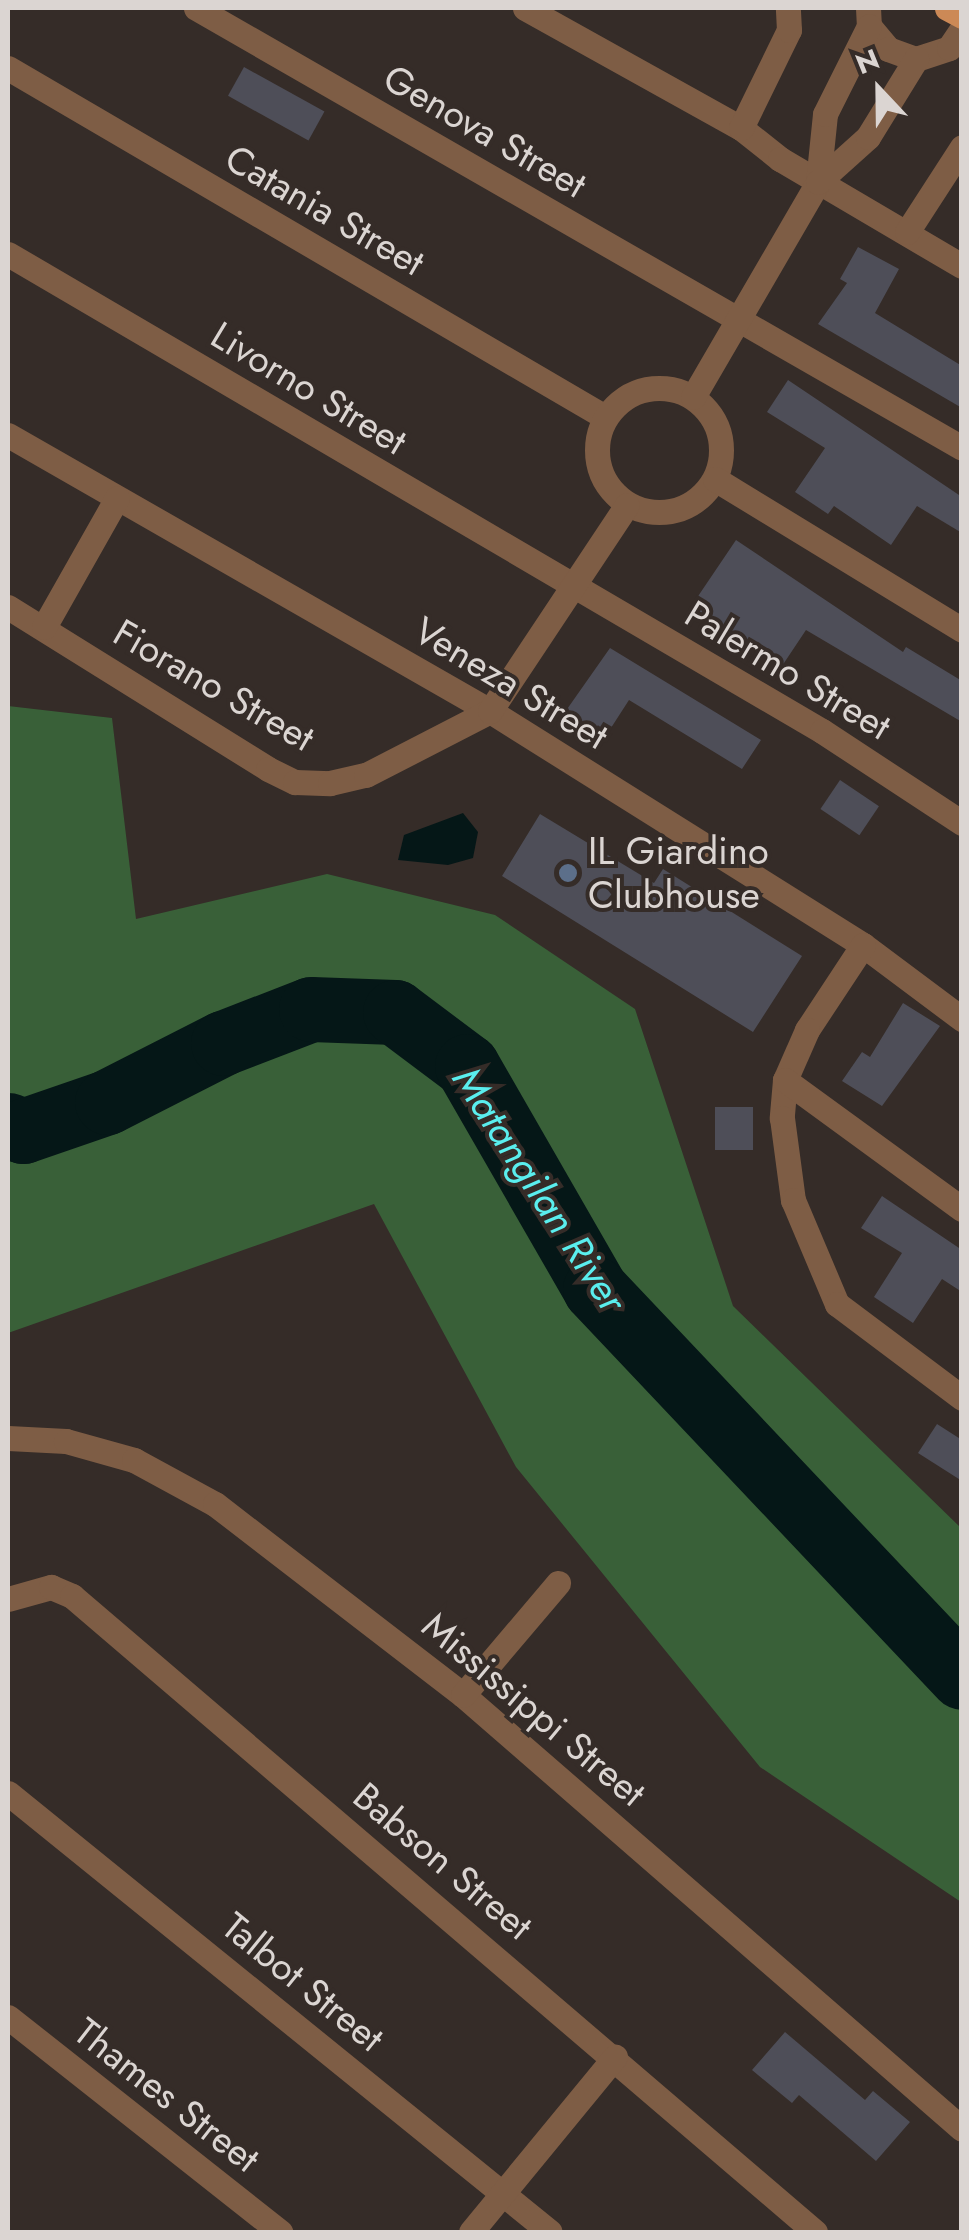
<!DOCTYPE html>
<html>
<head>
<meta charset="utf-8">
<style>
	body { margin:0 }
	#map { position:relative; width:969px; height:2240px; overflow:hidden; background:#352c28; font-family:Jost,sans-serif }
	div>[style] { position:absolute }
	.green>* { inset:0; background:#396038 }
	.water>* { inset:0; background:#051717 }
	.river>* { height:65px; margin:-32.5px; padding:0 32.5px; transform-origin:32.5px; border-radius:32.5px; background:#051717 }
	.building>* { inset:0; background:#4e4e58; transform-origin:0 0 }
	.minor>* { height:25px; margin:-12.5px; padding:0 12.5px; transform-origin:12.5px; border-radius:12.5px; background:#7e5d45 }
	.minor>.ring { margin:-12.5px; padding:0; box-sizing:content-box; background:none; border:25px solid #7e5d45; border-radius:50% }
	.major>* { height:25px; margin:-12.5px; padding:0 12.5px; transform-origin:12.5px; border-radius:12.5px; background:#cc8956 }
	.dots>* { width:28px; height:28px; translate:-50% -50%; box-sizing:border-box; border:5px solid #352c28; border-radius:50% }
	span { translate:-50% -50%; white-space:nowrap; text-align:center; line-height:1.15; -webkit-text-stroke:8px #352c28; paint-order:stroke }
	.street-label { font-size:38px; color:#dbd5d2 }
	.poi-label { font-size:38px; color:#dbd5d2 }
	.left { translate:0 -50%; text-align:left }
	.water-label { font-size:40px; color:#5aeeee; font-style:italic }
	.frame { position:absolute; inset:0; border:10px solid #dbd5d2; pointer-events:none }
	.north { position:absolute; left:829px; top:40px; width:100px; height:100px; -webkit-text-stroke:8px #352c28; paint-order:stroke; rotate:338deg; font-size:28px; font-weight:700; line-height:40px; text-align:center; color:#dbd5d2 }
	.north::after { content:''; display:block; margin:auto; width:35px; height:45px; background:#dbd5d2; clip-path:polygon(50% 0,100% 100%,50% 72%,0 100%) }
</style>
</head>
<body>
<div id="map">
	<div class="green">
		<div style="clip-path:polygon(8px 706px,112px 718px,136px 919px,327px 874px,495px 915px,635px 1009px,733px 1306px,961px 1528px,961px 1902px,760px 1767px,516px 1467px,374px 1204px,8px 1333px)"></div>
	</div>
	<div class="water">
		<div style="clip-path:polygon(463px 813px,478px 832px,473px 858px,448px 865px,398px 860px,404px 835px)"></div>
	</div>
	<div class="river">
		<div style="left:8px;top:1125px;width:16px;rotate:22deg"></div>
		<div style="left:23px;top:1131px;width:89px;rotate:-19deg"></div>
		<div style="left:107px;top:1102px;width:130px;rotate:-27deg"></div>
		<div style="left:223px;top:1043px;width:94px;rotate:-21.1deg"></div>
		<div style="left:311px;top:1009px;width:84px;rotate:2deg"></div>
		<div style="left:395px;top:1012px;width:90px;rotate:36.9deg"></div>
		<div style="left:467px;top:1066px;width:257px;rotate:60.1deg"></div>
		<div style="left:595px;top:1289px;width:534px;rotate:46.59deg"></div>
	</div>
	<div class="building">
		<div style="left:244px;top:67px;width:92px;height:33px;rotate:29deg"></div>
		<div style="clip-path:polygon(858px 247px,899px 269px,875px 313px,962px 366px,962px 408px,818px 324px,847px 283px,840px 279px)"></div>
		<div style="clip-path:polygon(788px 380px,962px 497px,962px 533px,917px 506px,891px 545px,834px 506px,828px 514px,795px 492px,825px 448px,767px 412px)"></div>
		<div style="clip-path:polygon(736px 540px,903px 652px,906px 647px,962px 681px,962px 722px,806px 630px,780px 669px,686px 614px)"></div>
		<div style="clip-path:polygon(610px 648px,761px 740px,742px 769px,629px 700px,598px 748px,558px 722px)"></div>
		<div style="left:840px;top:780px;width:47px;height:35px;rotate:34deg"></div>
		<div style="clip-path:polygon(540px 814px,654px 883px,663px 869px,802px 956px,753px 1032px,502px 876px)"></div>
		<div style="clip-path:polygon(903px 1003px,940px 1026px,882px 1106px,842px 1081px,862px 1052px,870px 1057px)"></div>
		<div style="left:715px;top:1107px;width:38px;height:43px"></div>
		<div style="clip-path:polygon(882px 1196px,962px 1250px,962px 1292px,942px 1279px,913px 1323px,874px 1297px,902px 1253px,861px 1228px)"></div>
		<div style="clip-path:polygon(937px 1424px,962px 1440px,962px 1481px,918px 1453px)"></div>
		<div style="clip-path:polygon(785px 2032px,865px 2100px,873px 2091px,910px 2122px,876px 2161px,799px 2095px,792px 2103px,752px 2070px)"></div>
	</div>
	<div class="minor">
		<div style="left:196px;top:8px;width:883px;rotate:29.87deg"></div>
		<div style="left:525px;top:8px;width:247px;rotate:29.1deg"></div>
		<div style="left:741px;top:128px;width:50px;rotate:38.5deg"></div>
		<div style="left:780px;top:159px;width:211px;rotate:30.5deg"></div>
		<div style="left:868px;top:8px;width:18px;rotate:87deg"></div>
		<div style="left:869px;top:26px;width:30px;rotate:50deg"></div>
		<div style="left:888px;top:49px;width:30px;rotate:20deg"></div>
		<div style="left:916px;top:59px;width:35px;rotate:-18deg"></div>
		<div style="left:949px;top:48px;width:23px;rotate:-56deg"></div>
		<div style="left:8px;top:68px;width:692px;rotate:30.31deg"></div>
		<div style="left:741px;top:128px;width:109px;rotate:-63.9deg"></div>
		<div style="left:789px;top:30px;width:22px;rotate:-93deg"></div>
		<div style="left:818px;top:182px;width:68px;rotate:-84.1deg"></div>
		<div style="left:825px;top:114px;width:98px;rotate:-63.4deg"></div>
		<div style="left:907px;top:232px;width:101px;rotate:-57.1deg"></div>
		<div style="left:8px;top:254px;width:943px;rotate:30.37deg"></div>
		<div style="left:822px;top:731px;width:168px;rotate:33.3deg"></div>
		<div class="ring" style="left:597px;top:388px;width:99px;height:99px"></div>
		<div style="left:693px;top:397px;width:249px;rotate:-59.8deg"></div>
		<div style="left:818px;top:182px;width:67px;rotate:-42deg"></div>
		<div style="left:868px;top:137px;width:92px;rotate:-58.4deg"></div>
		<div style="left:8px;top:435px;width:555px;rotate:29.8deg"></div>
		<div style="left:490px;top:711px;width:440px;rotate:32.1deg"></div>
		<div style="left:863px;top:945px;width:124px;rotate:36.8deg"></div>
		<div style="left:715px;top:479px;width:289px;rotate:31.4deg"></div>
		<div style="left:8px;top:607px;width:306px;rotate:31.9deg"></div>
		<div style="left:268px;top:769px;width:30px;rotate:26deg"></div>
		<div style="left:295px;top:782px;width:35px;rotate:2deg"></div>
		<div style="left:330px;top:783px;width:37px;rotate:-13deg"></div>
		<div style="left:366px;top:775px;width:140px;rotate:-27.3deg"></div>
		<div style="left:490px;top:711px;width:247px;rotate:-56.4deg"></div>
		<div style="left:44px;top:627px;width:148px;rotate:-60.5deg"></div>
		<div style="left:863px;top:945px;width:102px;rotate:123.4deg"></div>
		<div style="left:807px;top:1030px;width:55px;rotate:113.7deg"></div>
		<div style="left:785px;top:1080px;width:38px;rotate:95deg"></div>
		<div style="left:782px;top:1118px;width:83px;rotate:82.4deg"></div>
		<div style="left:793px;top:1200px;width:113px;rotate:67.1deg"></div>
		<div style="left:837px;top:1304px;width:156px;rotate:36.9deg"></div>
		<div style="left:785px;top:1080px;width:219px;rotate:36.1deg"></div>
		<div style="left:8px;top:1438px;width:58px;rotate:3deg"></div>
		<div style="left:66px;top:1441px;width:71px;rotate:15.6deg"></div>
		<div style="left:134px;top:1460px;width:92px;rotate:28.5deg"></div>
		<div style="left:215px;top:1504px;width:313px;rotate:37.6deg"></div>
		<div style="left:463px;top:1695px;width:661px;rotate:41.01deg"></div>
		<div style="left:8px;top:1599px;width:45px;rotate:-15.6deg"></div>
		<div style="left:51px;top:1587px;width:23px;rotate:23deg"></div>
		<div style="left:72px;top:1596px;width:978px;rotate:40.56deg"></div>
		<div style="left:463px;top:1695px;width:147px;rotate:-49.7deg"></div>
		<div style="left:8px;top:1793px;width:697px;rotate:39.01deg"></div>
		<div style="left:8px;top:2017px;width:347px;rotate:38.3deg"></div>
		<div style="left:471px;top:2232px;width:227px;rotate:-50.6deg"></div>
	</div>
	<div class="major">
		<div style="left:947px;top:8px;width:17px;rotate:28deg"></div>
	</div>
	<div class="dots">
		<div style="left:568px;top:873px;background:#5c6f8a"></div>
	</div>
	<div class="street-label">
		<span style="left:485px;top:131px;rotate:30deg">Genova Street</span>
		<span style="left:325px;top:210px;rotate:30deg">Catania Street</span>
		<span style="left:309px;top:388px;rotate:31deg">Livorno Street</span>
		<span style="left:788px;top:670px;rotate:31deg">Palermo Street</span>
		<span style="left:511px;top:683px;rotate:31deg">Veneza Street</span>
		<span style="left:214px;top:685px;rotate:30deg">Fiorano Street</span>
		<span style="left:534px;top:1709px;rotate:40deg">Mississippi Street</span>
		<span style="left:443px;top:1861px;rotate:40deg">Babson Street</span>
		<span style="left:303px;top:1982px;rotate:39deg">Talbot Street</span>
		<span style="left:167px;top:2095px;rotate:38deg">Thames Street</span>
	</div>
	<div class="poi-label">
		<span class="left" style="left:588px;top:873px">IL Giardino<br>Clubhouse</span>
	</div>
	<div class="water-label">
		<span style="left:540px;top:1189px;rotate:57deg">Matangilan River</span>
	</div>
	<div class="frame"></div>
	<div class="north">N</div>
</div>
</body>
</html>
